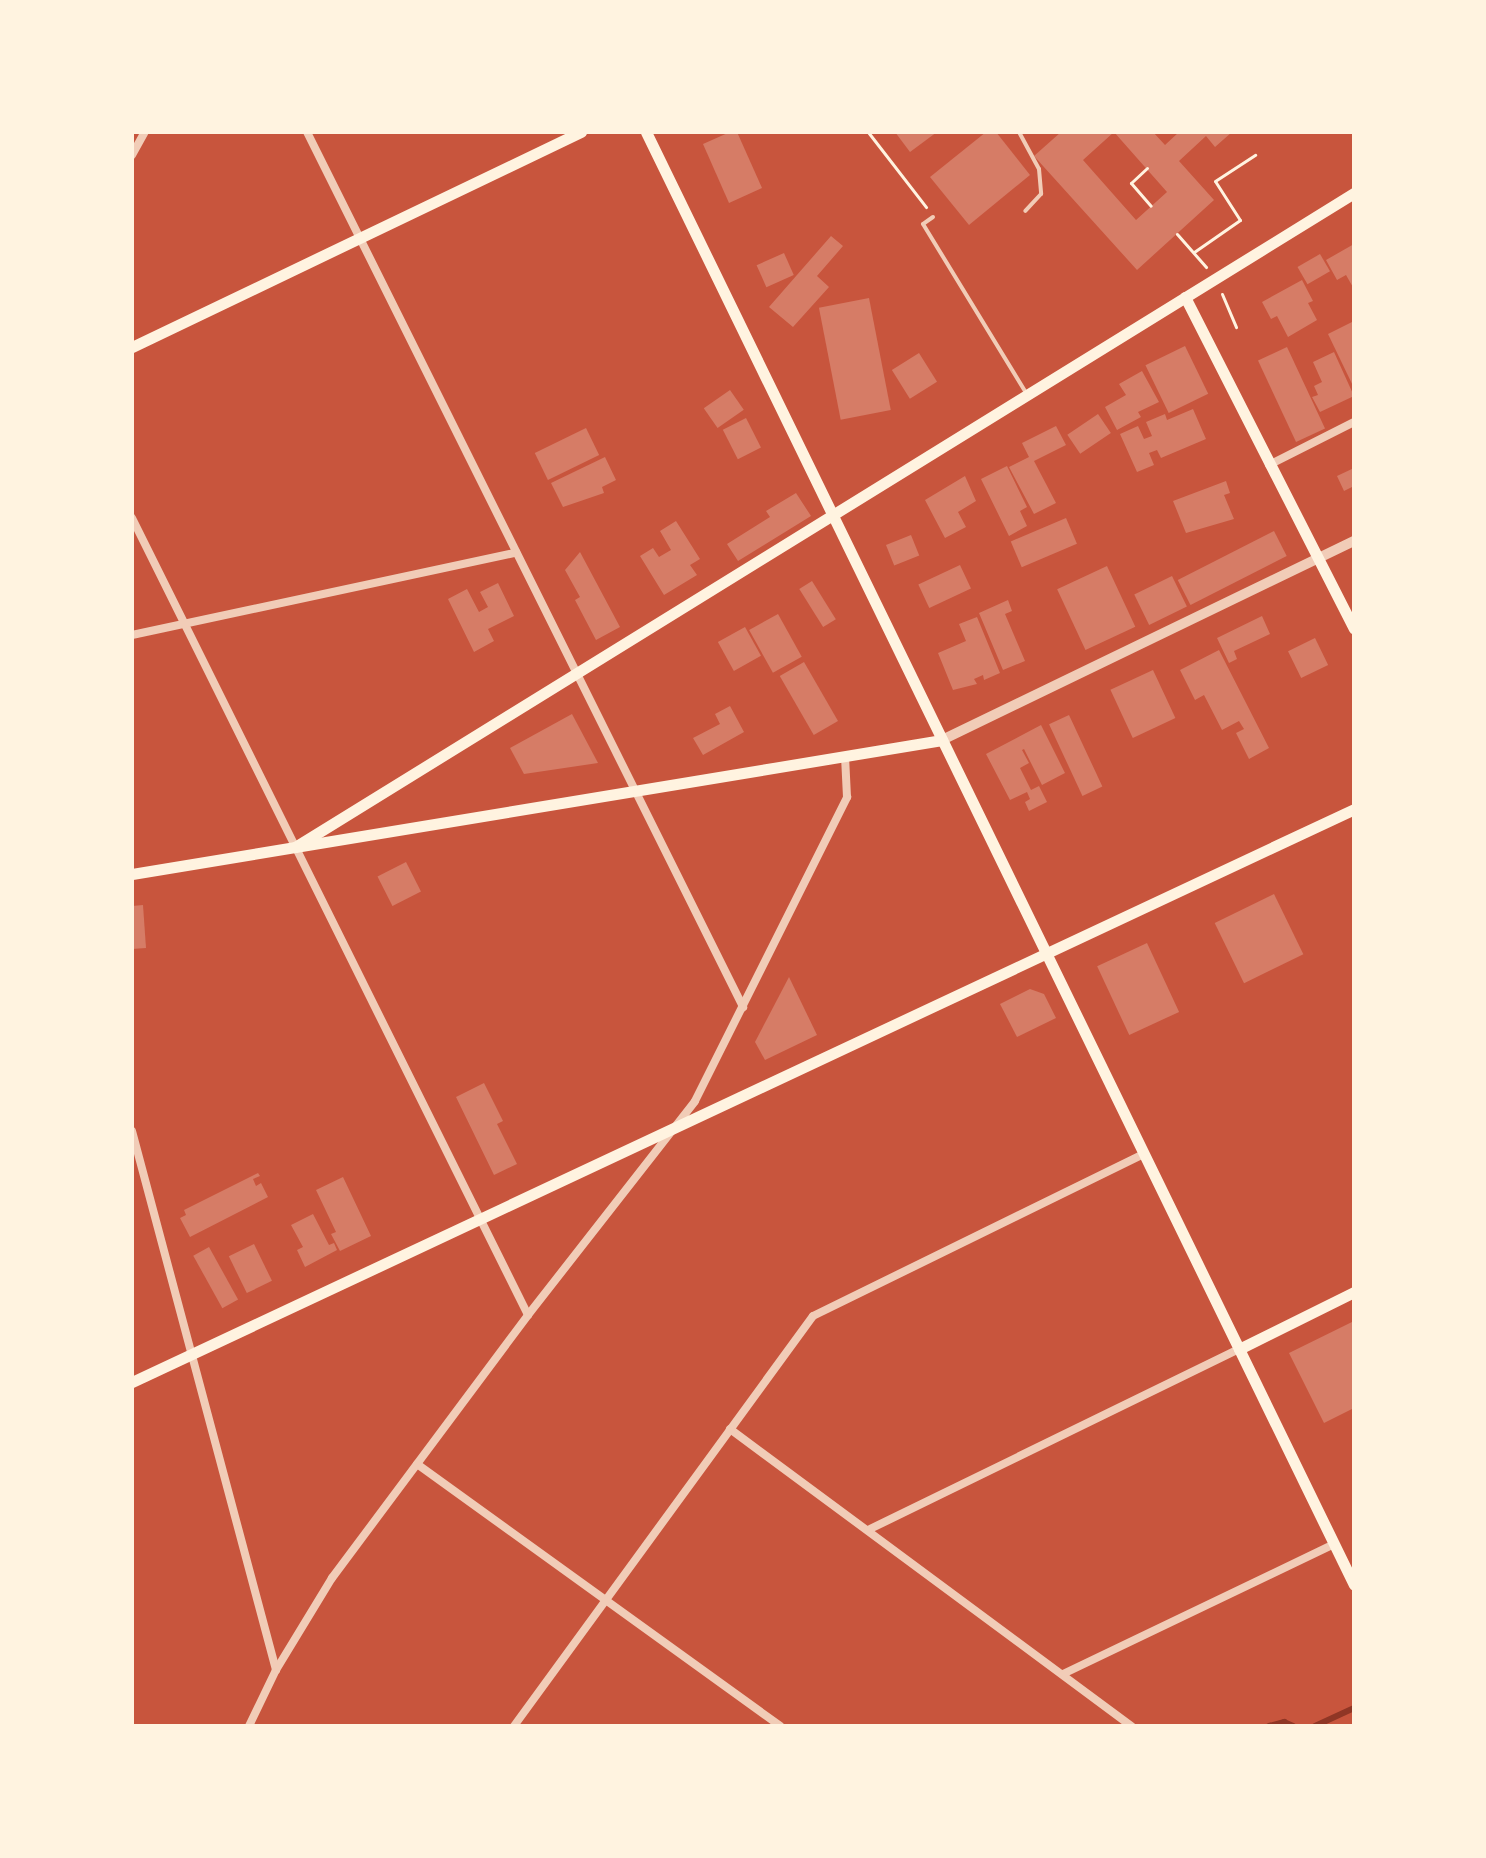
<!DOCTYPE html>
<html>
<head>
<meta charset="utf-8">
<style>
	body { margin:0 }
	#map { position:relative; width:1486px; height:1858px; overflow:hidden; background:#c8553d; font-family:"IBM Plex Serif",serif }
	div>[style] { position:absolute }
	.stream>* { height:6px; margin:-3px; padding:0 3px; transform-origin:3px; border-radius:3px; background:#8f3625 }
	.building>* { inset:0; background:#d67c66; transform-origin:0 0 }
	.path>* { height:3px; margin:-1.5px; padding:0 1.5px; transform-origin:1.5px; border-radius:1.5px; background:#fff3e0 }
	.service>* { height:4px; margin:-2px; padding:0 2px; transform-origin:2px; border-radius:2px; background:#f1ccb7 }
	.minor>* { height:8px; margin:-4px; padding:0 4px; transform-origin:4px; border-radius:4px; background:#f1ccb7 }
	.tertiary>* { height:10px; margin:-5px; padding:0 5px; transform-origin:5px; border-radius:5px; background:#f1ccb7 }
	.secondary>* { height:11px; margin:-5.5px; padding:0 5.5px; transform-origin:5.5px; border-radius:5.5px; background:#fff3e0 }
	span { translate:-50% -50%; white-space:nowrap; text-align:center; line-height:1.15; -webkit-text-stroke:6px #fff3e0; paint-order:stroke }
	.frame { position:absolute; inset:0; border:134px solid #fff3e0; pointer-events:none }
</style>
</head>
<body>
<div id="map">
	<div class="stream">
		<div style="left:1269px;top:1726px;width:16px;rotate:-15deg"></div>
		<div style="left:1284px;top:1722px;width:10px;rotate:24deg"></div>
		<div style="left:1315px;top:1726px;width:43px;rotate:-24.8deg"></div>
	</div>
	<div class="building">
		<div style="clip-path:polygon(730px 132px,737px 132px,762px 188px,729px 203px,703px 144px)"></div>
		<div style="clip-path:polygon(895px 132px,937px 132px,910px 152px)"></div>
		<div style="clip-path:polygon(986px 132px,996px 132px,1030px 175px,969px 225px,930px 177px)"></div>
		<div style="clip-path:polygon(evenodd,1061px 132px,1153px 132px,1165px 145px,1179px 132px,1232px 132px,1215px 147px,1206px 136px,1179px 161px,1214px 200px,1137px 270px,1034px 156px,1061px 132px,1114px 132px,1167px 192px,1136px 220px,1083px 160px,1114px 132px)"></div>
		<div style="clip-path:polygon(831px 236px,843px 246px,817px 276px,829px 287px,793px 327px,769px 307px)"></div>
		<div style="clip-path:polygon(1354px 244px,1354px 289px,1346px 275px,1337px 280px,1326px 260px)"></div>
		<div style="left:784px;top:253px;width:24px;height:30px;rotate:66deg"></div>
		<div style="left:1320px;top:254px;width:20px;height:26px;rotate:60deg"></div>
		<div style="clip-path:polygon(1302px 280px,1313px 301px,1308px 303px,1317px 320px,1288px 337px,1277px 316px,1271px 319px,1262px 302px)"></div>
		<div style="left:869px;top:298px;width:114px;height:51px;rotate:79deg"></div>
		<div style="clip-path:polygon(1352px 322px,1354px 327px,1354px 388px,1328px 334px)"></div>
		<div style="left:1185px;top:346px;width:53px;height:44px;rotate:64deg"></div>
		<div style="left:1287px;top:347px;width:90px;height:32px;rotate:65deg"></div>
		<div style="clip-path:polygon(1334px 352px,1354px 396px,1320px 412px,1312px 397px,1318px 395px,1314px 386px,1322px 382px,1313px 362px)"></div>
		<div style="left:919px;top:353px;width:34px;height:32px;rotate:58deg"></div>
		<div style="clip-path:polygon(1142px 371px,1159px 402px,1138px 412px,1141px 417px,1117px 430px,1105px 407px,1126px 395px,1119px 384px)"></div>
		<div style="left:730px;top:390px;width:24px;height:32px;rotate:55deg"></div>
		<div style="clip-path:polygon(1193px 409px,1206px 439px,1161px 458px,1157px 450px,1149px 453px,1154px 465px,1137px 472px,1120px 434px,1138px 426px,1144px 439px,1152px 436px,1146px 422px,1165px 414px,1167px 420px)"></div>
		<div style="left:1098px;top:414px;width:23px;height:37px;rotate:56deg"></div>
		<div style="left:746px;top:418px;width:33px;height:26px;rotate:63deg"></div>
		<div style="clip-path:polygon(1056px 426px,1066px 445px,1034px 461px,1056px 503px,1034px 514px,1009px 467px,1029px 457px,1022px 443px)"></div>
		<div style="left:586px;top:428px;width:30px;height:57px;rotate:64deg"></div>
		<div style="clip-path:polygon(605px 457px,616px 480px,602px 487px,604px 493px,563px 507px,551px 483px)"></div>
		<div style="clip-path:polygon(1007px 466px,1027px 507px,1020px 511px,1027px 526px,1009px 536px,981px 479px)"></div>
		<div style="clip-path:polygon(1354px 468px,1354px 486px,1344px 491px,1337px 476px)"></div>
		<div style="clip-path:polygon(965px 476px,976px 501px,958px 512px,966px 527px,945px 538px,925px 500px)"></div>
		<div style="clip-path:polygon(1226px 481px,1230px 493px,1224px 495px,1234px 519px,1186px 533px,1173px 501px)"></div>
		<div style="clip-path:polygon(796px 493px,811px 516px,738px 561px,727px 544px,770px 517px,766px 511px)"></div>
		<div style="left:1066px;top:518px;width:28px;height:60px;rotate:67deg"></div>
		<div style="clip-path:polygon(676px 521px,700px 559px,690px 565px,697px 575px,664px 595px,640px 556px,653px 548px,659px 557px,671px 550px,660px 531px)"></div>
		<div style="left:1274px;top:531px;width:28px;height:108px;rotate:63deg"></div>
		<div style="left:911px;top:535px;width:22px;height:27px;rotate:68deg"></div>
		<div style="clip-path:polygon(580px 552px,620px 627px,596px 640px,575px 600px,580px 597px,565px 570px)"></div>
		<div style="left:960px;top:565px;width:26px;height:46px;rotate:65deg"></div>
		<div style="left:1107px;top:566px;width:67px;height:55px;rotate:65deg"></div>
		<div style="left:1172px;top:576px;width:34px;height:42px;rotate:64deg"></div>
		<div style="left:812px;top:581px;width:45px;height:15px;rotate:58deg"></div>
		<div style="clip-path:polygon(498px 583px,514px 616px,488px 629px,494px 641px,474px 652px,448px 599px,467px 589px,479px 612px,488px 607px,480px 592px)"></div>
		<div style="clip-path:polygon(1008px 600px,1012px 611px,1005px 614px,1025px 661px,1003px 670px,979px 613px)"></div>
		<div style="left:778px;top:614px;width:49px;height:33px;rotate:61deg"></div>
		<div style="clip-path:polygon(1262px 616px,1270px 634px,1234px 651px,1237px 659px,1229px 663px,1217px 638px)"></div>
		<div style="clip-path:polygon(977px 617px,1000px 673px,984px 680px,983px 675px,974px 679px,977px 684px,953px 690px,938px 653px,966px 641px,959px 624px)"></div>
		<div style="left:745px;top:627px;width:33px;height:31px;rotate:61deg"></div>
		<div style="left:1315px;top:638px;width:30px;height:30px;rotate:64deg"></div>
		<div style="clip-path:polygon(1219px 650px,1269px 748px,1249px 759px,1236px 733px,1244px 729px,1239px 721px,1222px 730px,1204px 695px,1195px 700px,1180px 670px)"></div>
		<div style="left:804px;top:662px;width:68px;height:28px;rotate:60deg"></div>
		<div style="left:1153px;top:670px;width:53px;height:47px;rotate:65deg"></div>
		<div style="clip-path:polygon(730px 706px,744px 732px,703px 755px,693px 738px,720px 724px,715px 714px)"></div>
		<div style="clip-path:polygon(572px 714px,598px 763px,524px 774px,510px 748px)"></div>
		<div style="left:1069px;top:715px;width:79px;height:22px;rotate:65deg"></div>
		<div style="clip-path:polygon(1041px 725px,1065px 773px,1042px 785px,1024px 749px,1022px 750px,1029px 763px,1020px 768px,1031px 790px,1039px 786px,1047px 802px,1029px 811px,1025px 802px,1030px 799px,1027px 792px,1010px 800px,986px 754px)"></div>
		<div style="left:406px;top:862px;width:33px;height:32px;rotate:63deg"></div>
		<div style="left:1274px;top:894px;width:67px;height:66px;rotate:64deg"></div>
		<div style="clip-path:polygon(143px 905px,146px 948px,132px 949px,132px 906px)"></div>
		<div style="left:1147px;top:943px;width:76px;height:55px;rotate:65deg"></div>
		<div style="clip-path:polygon(789px 977px,817px 1035px,765px 1060px,755px 1042px)"></div>
		<div style="clip-path:polygon(1030px 989px,1044px 994px,1056px 1018px,1017px 1037px,1000px 1004px)"></div>
		<div style="clip-path:polygon(484px 1083px,503px 1121px,497px 1124px,517px 1164px,494px 1175px,456px 1097px)"></div>
		<div style="clip-path:polygon(258px 1173px,260px 1176px,253px 1179px,256px 1186px,261px 1183px,268px 1197px,190px 1237px,180px 1218px,186px 1215px,184px 1210px)"></div>
		<div style="clip-path:polygon(343px 1177px,371px 1236px,340px 1251px,331px 1234px,336px 1232px,316px 1190px)"></div>
		<div style="clip-path:polygon(313px 1214px,329px 1245px,334px 1243px,337px 1250px,305px 1267px,297px 1250px,303px 1247px,291px 1225px)"></div>
		<div style="left:254px;top:1244px;width:41px;height:28px;rotate:64deg"></div>
		<div style="left:209px;top:1247px;width:60px;height:18px;rotate:61deg"></div>
		<div style="clip-path:polygon(1354px 1321px,1354px 1408px,1324px 1423px,1289px 1353px)"></div>
	</div>
	<div class="path">
		<div style="left:868px;top:132px;width:95px;rotate:52.3deg"></div>
		<div style="left:1147px;top:168px;width:22px;rotate:137deg"></div>
		<div style="left:1131px;top:183px;width:30px;rotate:49deg"></div>
		<div style="left:1177px;top:234px;width:44px;rotate:48.7deg"></div>
		<div style="left:1194px;top:252px;width:56px;rotate:-34.8deg"></div>
		<div style="left:1240px;top:220px;width:46px;rotate:-122.7deg"></div>
		<div style="left:1215px;top:181px;width:48px;rotate:-33deg"></div>
		<div style="left:1222px;top:294px;width:36px;rotate:67deg"></div>
	</div>
	<div class="service">
		<div style="left:1019px;top:132px;width:42px;rotate:61.6deg"></div>
		<div style="left:1039px;top:169px;width:25px;rotate:85deg"></div>
		<div style="left:1041px;top:194px;width:23px;rotate:133deg"></div>
		<div style="left:933px;top:217px;width:12px;rotate:145deg"></div>
		<div style="left:923px;top:224px;width:198px;rotate:58.6deg"></div>
	</div>
	<div class="minor">
		<div style="left:307px;top:132px;width:978px;rotate:63.51deg"></div>
		<div style="left:132px;top:155px;width:26px;rotate:-61deg"></div>
		<div style="left:1269px;top:465px;width:95px;rotate:-26.8deg"></div>
		<div style="left:132px;top:518px;width:890px;rotate:63.58deg"></div>
		<div style="left:132px;top:635px;width:393px;rotate:-12.1deg"></div>
		<div style="left:132px;top:1131px;width:558px;rotate:75.04deg"></div>
		<div style="left:730px;top:1429px;width:500px;rotate:36.5deg"></div>
		<div style="left:417px;top:1464px;width:448px;rotate:35.8deg"></div>
		<div style="left:868px;top:1530px;width:413px;rotate:-26deg"></div>
		<div style="left:1063px;top:1674px;width:301px;rotate:-25.6deg"></div>
		<div style="left:249px;top:1726px;width:62px;rotate:-64.3deg"></div>
		<div style="left:276px;top:1670px;width:108px;rotate:-58.7deg"></div>
		<div style="left:332px;top:1578px;width:328px;rotate:-53.3deg"></div>
		<div style="left:528px;top:1315px;width:271px;rotate:-52deg"></div>
		<div style="left:695px;top:1101px;width:340px;rotate:-63.4deg"></div>
		<div style="left:847px;top:797px;width:41px;rotate:-92.8deg"></div>
		<div style="left:514px;top:1726px;width:507px;rotate:-53.9deg"></div>
		<div style="left:813px;top:1316px;width:369px;rotate:-26.1deg"></div>
	</div>
	<div class="tertiary">
		<div style="left:942px;top:740px;width:458px;rotate:-25.8deg"></div>
	</div>
	<div class="secondary">
		<div style="left:646px;top:132px;width:1616px;rotate:64.02deg"></div>
		<div style="left:1185px;top:297px;width:372px;rotate:63deg"></div>
		<div style="left:132px;top:347px;width:498px;rotate:-25.6deg"></div>
		<div style="left:295px;top:847px;width:1245px;rotate:-31.7deg"></div>
		<div style="left:132px;top:874px;width:821px;rotate:-9.39deg"></div>
		<div style="left:1239px;top:1349px;width:128px;rotate:-26.4deg"></div>
		<div style="left:132px;top:1382px;width:1350px;rotate:-25.12deg"></div>
	</div>
	<div class="frame"></div>
</div>
</body>
</html>
